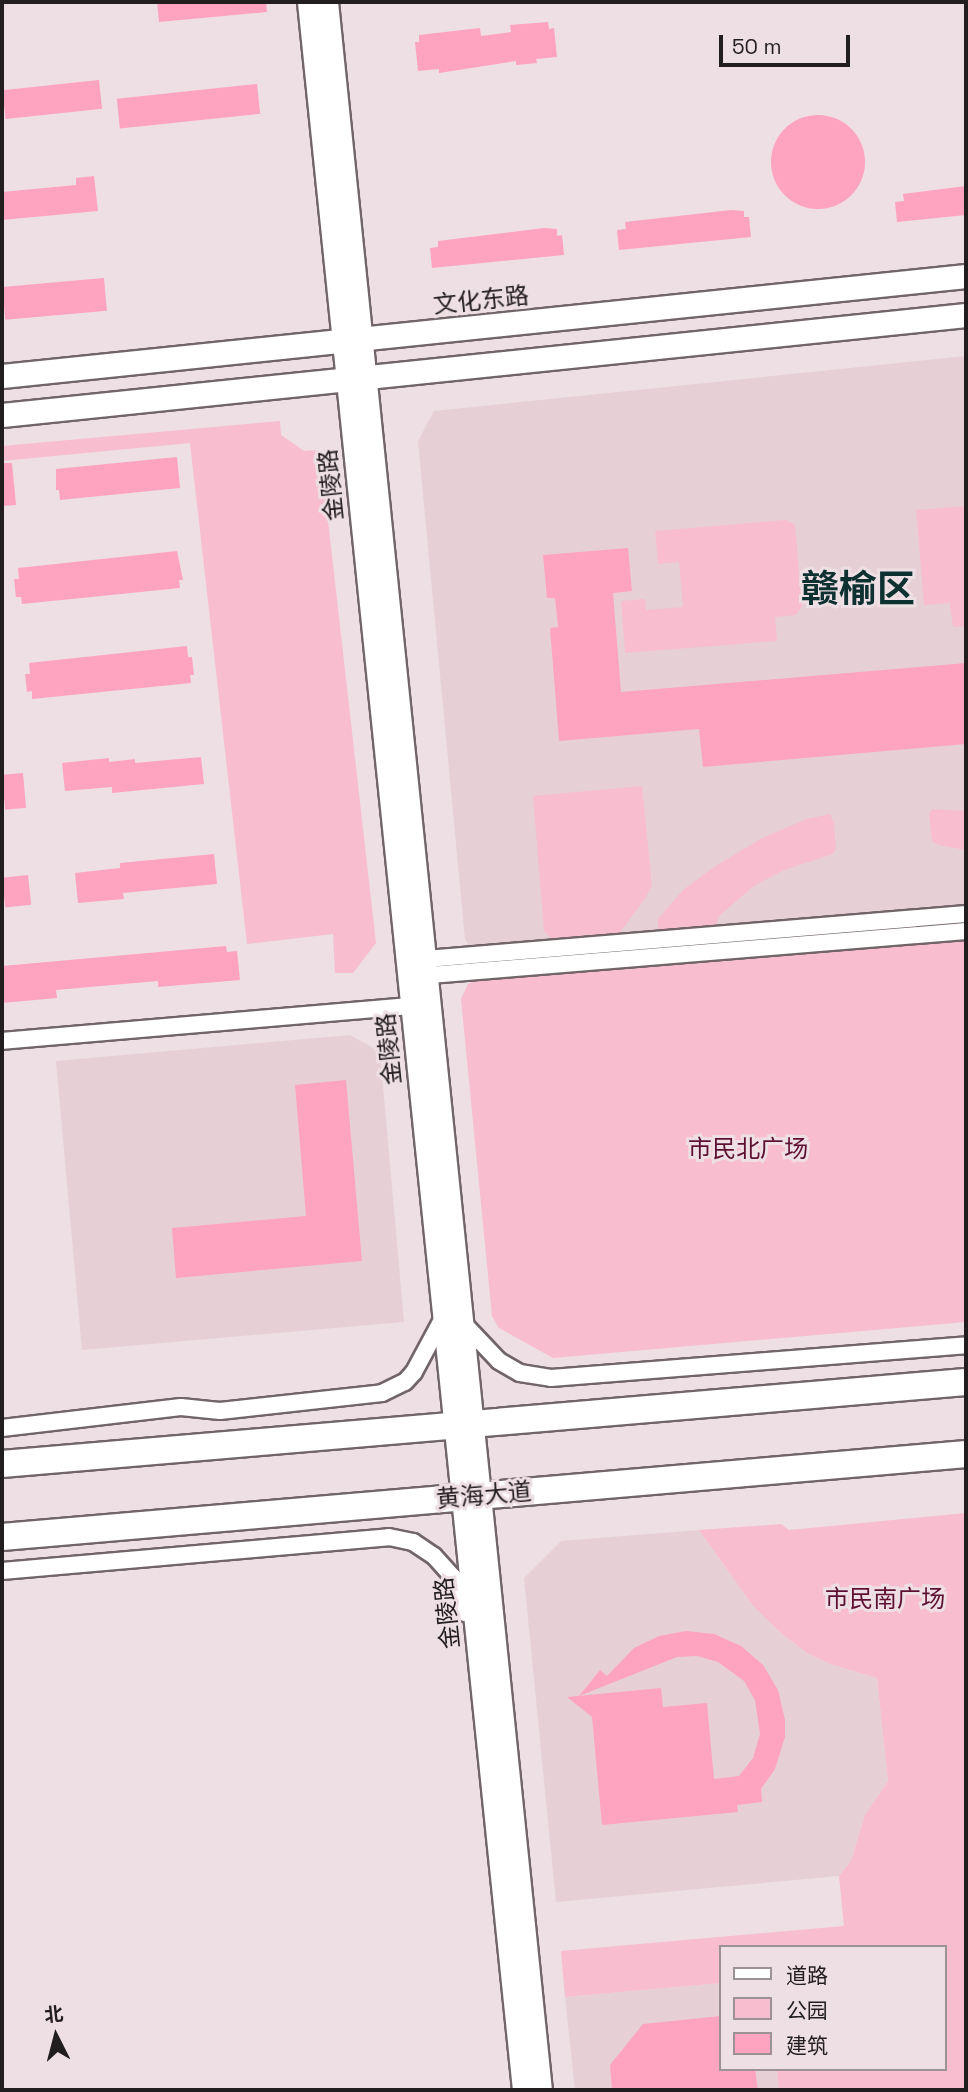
<!DOCTYPE html>
<html>
<head>
<meta charset="utf-8">
<style>
	body { margin:0 }
	#map { position:relative; width:968px; height:2092px; overflow:hidden; background:#eddfe3; font-family:"Space Grotesk","Noto Sans SC",sans-serif }
	div>[style] { position:absolute }
	.built>* { inset:0; background:#e6d0d6 }
	.green>* { inset:0; background:#f8bdce }
	.building>* { inset:0; background:#fea3c0; transform-origin:0 0 }
	.round { border-radius:50% }
	.roads { filter:drop-shadow(2px 0 #716568) drop-shadow(-2px 0 #716568) drop-shadow(0 2px #716568) drop-shadow(0 -2px #716568) }
	.minor>* { height:16px; margin:-8px; padding:0 8px; transform-origin:8px; border-radius:8px; background:#fff }
	.tertiary>* { height:21px; margin:-10.5px; padding:0 10.5px; transform-origin:10.5px; border-radius:10.5px; background:#fff }
	.secondary>* { height:23px; margin:-11.5px; padding:0 11.5px; transform-origin:11.5px; border-radius:11.5px; background:#fff }
	.primary>* { height:26px; margin:-13px; padding:0 13px; transform-origin:13px; border-radius:13px; background:#fff }
	span { translate:-50% -50%; white-space:nowrap; text-align:center; line-height:1.15; -webkit-text-stroke:6px #eddfe3; paint-order:stroke }
	.street-label { font-size:24px; color:#221d1e }
	.park-label { font-size:24px; color:#5e1033 }
	.town-label { font-size:38px; color:#0d3031; font-weight:700 }
	.frame { position:absolute; inset:0; border:4px solid #221d1e; pointer-events:none }
	.legend { position:absolute; left:719px; top:1945px; width:228px; height:126px; box-sizing:border-box; background:#eddfe3; border:2px solid #9c9194; margin:0; padding:9px 12px; list-style:none; font-size:21px; color:#221d1e }
	.legend li { display:flex; align-items:center; gap:14px; height:35px }
	.legend b { width:35px; border:2px solid #9c9194 }
	.north { position:absolute; left:21px; top:2001px; width:70px; height:70px; -webkit-text-stroke:5px #eddfe3; paint-order:stroke; rotate:354deg; font-size:19px; font-weight:700; line-height:28px; text-align:center; color:#221d1e }
	.north::after { content:''; display:block; margin:auto; width:24px; height:32px; background:#221d1e; clip-path:polygon(50% 0,100% 100%,50% 72%,0 100%) }
	.scale { position:absolute; left:719px; top:35px; width:131px; height:32px; box-sizing:border-box; border:4px solid #221d1e; border-top:0; padding-left:9px; font-size:21px; line-height:24px; white-space:nowrap; color:#221d1e; -webkit-text-stroke:5px #eddfe3; paint-order:stroke }
</style>
</head>
<body>
<div id="map">
	<div class="built">
		<div style="clip-path:polygon(966px 356px,966px 904px,469px 946px,465px 939px,418px 441px,434px 411px)"></div>
		<div style="clip-path:polygon(350px 1035px,380px 1052px,404px 1322px,82px 1350px,56px 1061px)"></div>
		<div style="clip-path:polygon(699px 1530px,753px 1606px,782px 1634px,807px 1653px,830px 1664px,877px 1678px,888px 1781px,865px 1815px,851px 1861px,839px 1876px,556px 1902px,524px 1578px,561px 1541px)"></div>
		<div style="clip-path:polygon(721px 1983px,721px 2069px,777px 2069px,779px 2090px,575px 2090px,565px 1997px)"></div>
	</div>
	<div class="green">
		<div style="clip-path:polygon(280px 421px,281px 435px,304px 451px,320px 450px,376px 943px,353px 973px,335px 973px,333px 934px,247px 944px,190px 443px,2px 461px,2px 446px)"></div>
		<div style="clip-path:polygon(966px 506px,966px 626px,953px 627px,950px 603px,924px 605px,916px 510px)"></div>
		<div style="clip-path:polygon(786px 520px,795px 525px,802px 606px,796px 615px,775px 617px,777px 641px,625px 653px,621px 601px,645px 599px,646px 610px,683px 607px,679px 562px,658px 564px,655px 531px)"></div>
		<div style="clip-path:polygon(642px 786px,652px 885px,646px 897px,619px 934px,552px 939px,544px 931px,533px 796px)"></div>
		<div style="clip-path:polygon(932px 809px,966px 811px,966px 850px,938px 845px,932px 841px,929px 813px)"></div>
		<div style="clip-path:polygon(830px 814px,834px 823px,836px 848px,833px 854px,784px 870px,754px 886px,720px 915px,715px 926px,661px 930px,658px 926px,658px 919px,683px 890px,714px 867px,762px 838px,807px 819px)"></div>
		<div style="clip-path:polygon(966px 938px,966px 1322px,553px 1358px,499px 1328px,492px 1316px,461px 999px,468px 984px,476px 980px)"></div>
		<div style="clip-path:polygon(966px 1513px,966px 2090px,779px 2090px,777px 2069px,945px 2069px,945px 1947px,721px 1947px,721px 1983px,565px 1997px,561px 1951px,844px 1926px,839px 1876px,851px 1861px,865px 1815px,888px 1781px,877px 1678px,830px 1664px,807px 1653px,782px 1634px,753px 1606px,699px 1530px,781px 1524px,789px 1530px)"></div>
	</div>
	<div class="building">
		<div style="clip-path:polygon(157px 2px,266px 2px,267px 12px,159px 22px)"></div>
		<div style="clip-path:polygon(548px 22px,549px 29px,554px 28px,557px 57px,536px 59px,537px 63px,516px 65px,516px 61px,439px 73px,439px 69px,418px 71px,415px 42px,419px 42px,419px 35px,480px 28px,481px 36px,511px 32px,510px 25px)"></div>
		<div style="left:99px;top:80px;width:29px;height:97px;rotate:84deg"></div>
		<div style="left:257px;top:84px;width:30px;height:141px;rotate:84deg"></div>
		<div class="round" style="left:771px;top:115px;width:94px;height:94px"></div>
		<div style="clip-path:polygon(94px 176px,98px 211px,2px 220px,2px 192px,76px 185px,76px 178px)"></div>
		<div style="clip-path:polygon(966px 186px,966px 215px,897px 222px,895px 202px,904px 201px,903px 194px)"></div>
		<div style="clip-path:polygon(731px 210px,744px 211px,744px 217px,749px 217px,751px 237px,619px 250px,617px 230px,626px 229px,625px 222px)"></div>
		<div style="clip-path:polygon(544px 228px,557px 229px,557px 236px,562px 235px,564px 255px,432px 268px,430px 248px,438px 247px,438px 241px)"></div>
		<div style="left:104px;top:278px;width:33px;height:102px;rotate:85deg"></div>
		<div style="clip-path:polygon(177px 457px,180px 488px,60px 500px,59px 490px,56px 490px,56px 469px)"></div>
		<div style="clip-path:polygon(2px 463px,12px 463px,16px 505px,2px 506px)"></div>
		<div style="clip-path:polygon(628px 548px,632px 591px,613px 593px,621px 692px,966px 663px,966px 744px,703px 767px,699px 729px,559px 741px,550px 628px,558px 627px,555px 598px,547px 598px,543px 555px)"></div>
		<div style="clip-path:polygon(177px 551px,183px 580px,179px 580px,180px 588px,22px 604px,21px 597px,16px 597px,14px 579px,19px 579px,18px 568px)"></div>
		<div style="clip-path:polygon(187px 646px,188px 657px,192px 657px,194px 675px,190px 675px,191px 683px,32px 699px,32px 691px,27px 692px,25px 674px,30px 674px,29px 663px)"></div>
		<div style="clip-path:polygon(201px 757px,204px 784px,112px 793px,112px 787px,65px 791px,62px 763px,109px 758px,109px 762px,135px 759px,135px 763px)"></div>
		<div style="left:23px;top:773px;width:35px;height:21px;rotate:85deg"></div>
		<div style="clip-path:polygon(214px 854px,217px 884px,123px 893px,124px 899px,78px 903px,75px 873px,120px 868px,120px 863px)"></div>
		<div style="left:28px;top:875px;width:30px;height:26px;rotate:84deg"></div>
		<div style="clip-path:polygon(226px 946px,227px 952px,237px 951px,240px 980px,158px 987px,158px 981px,56px 990px,57px 998px,2px 1003px,2px 966px)"></div>
		<div style="clip-path:polygon(346px 1080px,362px 1261px,176px 1278px,172px 1228px,306px 1216px,295px 1085px)"></div>
		<div style="clip-path:polygon(686px 1631px,714px 1634px,741px 1646px,763px 1665px,778px 1690px,785px 1720px,785px 1737px,775px 1769px,761px 1789px,762px 1802px,737px 1805px,738px 1812px,602px 1825px,592px 1717px,567px 1697px,661px 1688px,663px 1707px,707px 1703px,714px 1779px,739px 1776px,753px 1758px,760px 1734px,755px 1700px,744px 1681px,718px 1662px,697px 1656px,677px 1657px,579px 1696px,600px 1670px,607px 1676px,634px 1648px,659px 1636px)"></div>
		<div style="clip-path:polygon(721px 2016px,721px 2069px,755px 2069px,758px 2090px,612px 2090px,610px 2065px,643px 2024px)"></div>
	</div>
	<div class="roads">
		<div class="minor">
			<div style="left:414px;top:960px;width:554px;rotate:-4.76deg"></div>
			<div style="left:418px;top:976px;width:550px;rotate:-4.69deg"></div>
			<div style="left:2px;top:1041px;width:410px;rotate:-4.9deg"></div>
			<div style="left:463px;top:1323px;width:52px;rotate:46.5deg"></div>
			<div style="left:499px;top:1361px;width:24px;rotate:30deg"></div>
			<div style="left:520px;top:1373px;width:31px;rotate:9deg"></div>
			<div style="left:551px;top:1378px;width:416px;rotate:-4.5deg"></div>
			<div style="left:2px;top:1428px;width:180px;rotate:-6.7deg"></div>
			<div style="left:181px;top:1407px;width:39px;rotate:6deg"></div>
			<div style="left:220px;top:1411px;width:163px;rotate:-6.3deg"></div>
			<div style="left:382px;top:1393px;width:25px;rotate:-26deg"></div>
			<div style="left:405px;top:1382px;width:13px;rotate:-48deg"></div>
			<div style="left:414px;top:1372px;width:61px;rotate:-61.8deg"></div>
			<div style="left:2px;top:1571px;width:388px;rotate:-5deg"></div>
			<div style="left:389px;top:1537px;width:25px;rotate:12deg"></div>
			<div style="left:413px;top:1542px;width:25px;rotate:34deg"></div>
			<div style="left:434px;top:1556px;width:28px;rotate:48deg"></div>
			<div style="left:453px;top:1577px;width:18px;rotate:61deg"></div>
			<div style="left:462px;top:1593px;width:20px;rotate:84deg"></div>
		</div>
		<div class="tertiary">
			<div style="left:308px;top:2px;width:2099px;rotate:84.12deg"></div>
			<div style="left:327px;top:2px;width:2099px;rotate:84.15deg"></div>
		</div>
		<div class="secondary">
			<div style="left:2px;top:376px;width:969px;rotate:-5.92deg"></div>
			<div style="left:2px;top:415px;width:969px;rotate:-5.92deg"></div>
		</div>
		<div class="primary">
			<div style="left:2px;top:1464px;width:967px;rotate:-4.86deg"></div>
			<div style="left:2px;top:1537px;width:968px;rotate:-4.92deg"></div>
		</div>
	</div>
	<div class="street-label">
		<span style="left:481px;top:300px;rotate:-6deg">文化东路</span>
		<span style="left:331px;top:485px;rotate:-96deg">金陵路</span>
		<span style="left:389px;top:1049px;rotate:-96deg">金陵路</span>
		<span style="left:484px;top:1495px;rotate:-5deg">黄海大道</span>
		<span style="left:447px;top:1613px;rotate:-96deg">金陵路</span>
	</div>
	<div class="park-label">
		<span style="left:748px;top:1149px">市民北广场</span>
		<span style="left:885px;top:1599px">市民南广场</span>
	</div>
	<div class="town-label">
		<span style="left:858px;top:590px">赣榆区</span>
	</div>
	<div class="frame"></div>
	<ul class="legend">
	<li><b style="height:9px;background:#fff"></b>道路</li>
	<li><b style="height:19px;background:#f8bdce"></b>公园</li>
	<li><b style="height:19px;background:#fea3c0"></b>建筑</li>
	</ul>
	<div class="north">北</div>
	<div class="scale">50 m</div>
</div>
</body>
</html>
